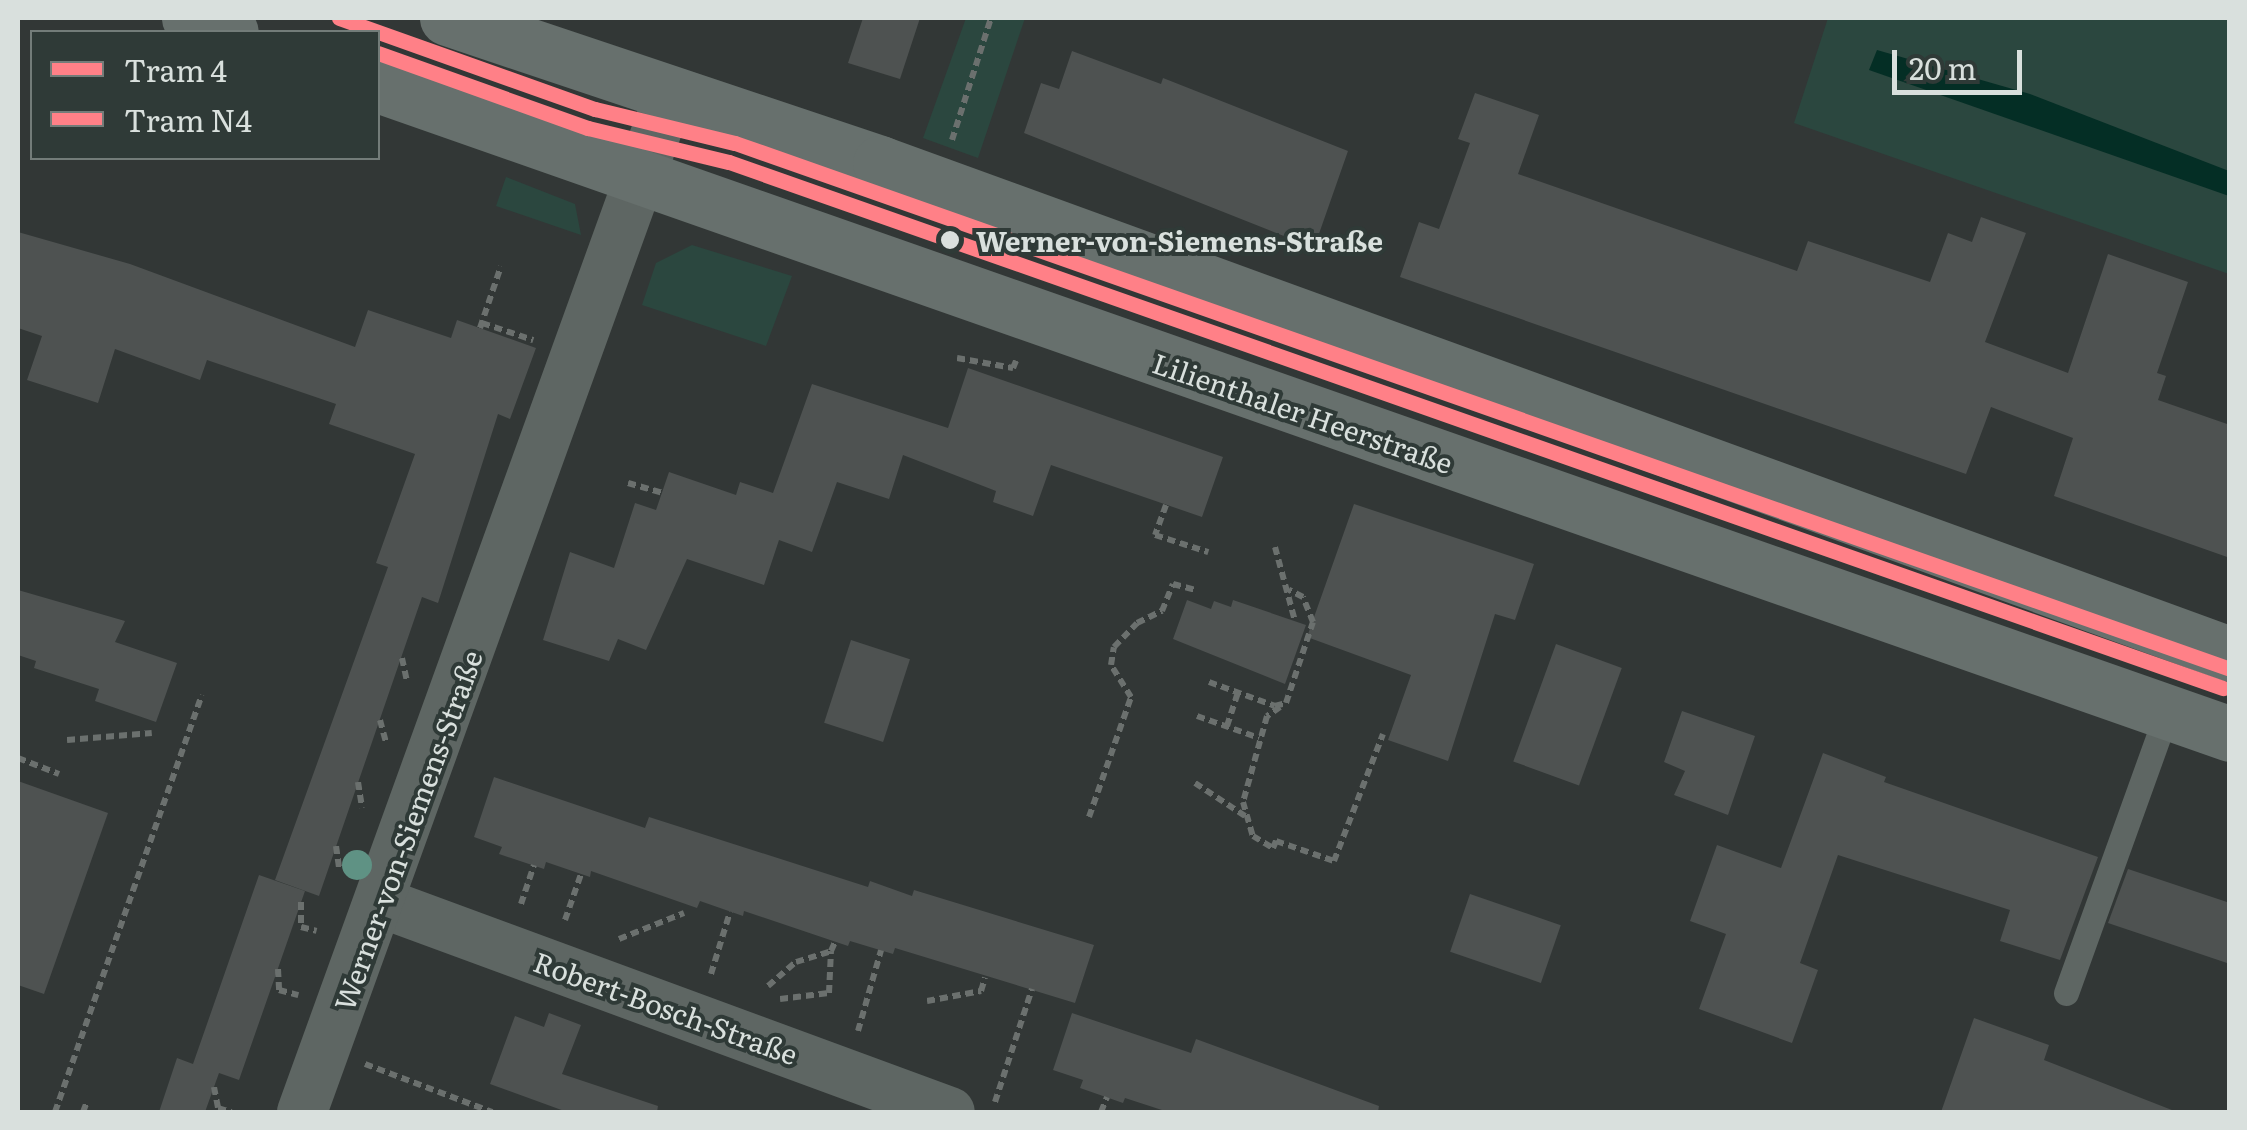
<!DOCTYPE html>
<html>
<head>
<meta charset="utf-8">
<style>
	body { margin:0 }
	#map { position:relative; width:2247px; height:1130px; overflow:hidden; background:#323736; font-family:Literata,serif }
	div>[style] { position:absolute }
	.green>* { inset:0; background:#2b473f }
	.water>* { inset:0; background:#042e25 }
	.building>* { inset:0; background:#4e5251; transform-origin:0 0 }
	.path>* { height:6px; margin-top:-3px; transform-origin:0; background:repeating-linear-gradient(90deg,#6b706e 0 8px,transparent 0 13px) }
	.lane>* { height:25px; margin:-12.5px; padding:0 12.5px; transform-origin:12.5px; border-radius:12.5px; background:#5e6663 }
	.street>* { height:50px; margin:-25px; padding:0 25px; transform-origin:25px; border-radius:25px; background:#5e6663 }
	.secondary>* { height:55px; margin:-27.5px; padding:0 27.5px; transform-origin:27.5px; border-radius:27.5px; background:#67706d }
	.tram-1>* { height:15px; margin:-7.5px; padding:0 7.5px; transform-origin:7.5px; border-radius:7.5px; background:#ff8087 }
	.tram-2>* { height:15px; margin:-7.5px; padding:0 7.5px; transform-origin:7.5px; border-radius:7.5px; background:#ff8087 }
	.trees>* { width:30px; height:30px; margin:-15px; border-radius:50%; background:#5f9284 }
	.dots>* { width:28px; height:28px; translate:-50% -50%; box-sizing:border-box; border:5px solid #2f3a37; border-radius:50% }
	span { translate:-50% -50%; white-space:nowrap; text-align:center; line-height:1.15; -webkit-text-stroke:8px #2f3a37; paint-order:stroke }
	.stop-label { font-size:28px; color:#d9e0dd; font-weight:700 }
	.left { translate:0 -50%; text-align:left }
	.street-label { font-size:28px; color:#d9e0dd }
	.frame { position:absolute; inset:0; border:20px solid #d9e0dd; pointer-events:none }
	.legend { position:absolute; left:30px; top:30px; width:350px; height:130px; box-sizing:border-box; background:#2f3a37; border:2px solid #737c79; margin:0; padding:12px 18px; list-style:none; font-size:30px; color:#d9e0dd }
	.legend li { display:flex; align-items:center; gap:20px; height:50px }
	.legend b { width:50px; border:2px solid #737c79 }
	.scale { position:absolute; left:1892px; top:50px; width:130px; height:45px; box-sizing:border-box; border:5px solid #d9e0dd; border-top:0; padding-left:12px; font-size:30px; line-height:35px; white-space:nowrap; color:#d9e0dd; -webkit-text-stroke:8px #2f3a37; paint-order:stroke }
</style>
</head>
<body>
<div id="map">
	<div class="green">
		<div style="clip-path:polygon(966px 18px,1025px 18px,978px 158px,923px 138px)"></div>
		<div style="clip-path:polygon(1828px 18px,2229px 18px,2229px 274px,1794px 123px)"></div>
		<div style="clip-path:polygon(506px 177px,575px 204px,581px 235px,496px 206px)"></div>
		<div style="clip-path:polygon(692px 245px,792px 276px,766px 346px,642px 305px,656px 263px)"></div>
	</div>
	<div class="water">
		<div style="clip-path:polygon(1877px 50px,2030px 94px,2229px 171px,2229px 196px,1869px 70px)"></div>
	</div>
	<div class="building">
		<div style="clip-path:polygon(863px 18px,920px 18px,900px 79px,848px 63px)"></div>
		<div style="clip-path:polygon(1072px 51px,1161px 84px,1163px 78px,1348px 151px,1314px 248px,1024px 133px,1041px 83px,1059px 89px)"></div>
		<div style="clip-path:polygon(1475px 93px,1539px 115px,1518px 174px,1797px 271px,1808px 241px,1930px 282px,1948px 233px,1972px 242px,1981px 217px,2026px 233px,1985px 342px,2068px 373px,2108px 254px,2188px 282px,2157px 373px,2166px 376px,2158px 400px,2230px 425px,2230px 558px,2054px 496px,2073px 438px,1991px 407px,1966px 474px,1400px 277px,1419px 222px,1439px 229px,1470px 143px,1458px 139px)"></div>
		<div style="clip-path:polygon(18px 232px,130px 264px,355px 347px,368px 310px,451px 338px,457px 320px,536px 348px,510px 419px,498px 414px,438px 603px,422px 597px,319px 896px,275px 880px,388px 567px,376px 563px,415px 454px,329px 424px,336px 404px,207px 360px,200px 380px,115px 349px,98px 403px,27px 380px,42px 336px,18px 328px)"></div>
		<div style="clip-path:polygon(968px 368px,1223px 457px,1202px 517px,1051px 465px,1033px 516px,993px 502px,996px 491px,903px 455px,889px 499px,837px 482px,812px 552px,779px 540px,764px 585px,687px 559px,646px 650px,618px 639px,609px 661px,543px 640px,570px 552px,614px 568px,635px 503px,656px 510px,669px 472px,736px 495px,740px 482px,773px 493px,812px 384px,948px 428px)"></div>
		<div style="clip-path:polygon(1354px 504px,1534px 564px,1515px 620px,1495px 614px,1448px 761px,1388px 740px,1411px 675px,1307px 637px)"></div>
		<div style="clip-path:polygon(18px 590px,125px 621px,115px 642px,177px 663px,156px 722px,95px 701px,99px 689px,34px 668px,36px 661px,18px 655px)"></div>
		<div style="clip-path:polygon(1187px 600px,1211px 609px,1214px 601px,1231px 607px,1233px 600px,1306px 625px,1285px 684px,1173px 639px)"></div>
		<div style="left:851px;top:640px;width:62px;height:87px;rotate:18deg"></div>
		<div style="left:1556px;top:644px;width:70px;height:125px;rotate:20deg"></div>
		<div style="clip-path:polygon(1682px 711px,1755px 736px,1728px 815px,1674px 795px,1685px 771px,1664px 762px)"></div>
		<div style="clip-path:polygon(1823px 753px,1886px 777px,1884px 782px,2098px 857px,2060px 960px,2000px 941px,2010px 910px,1838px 855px,1800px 963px,1818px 970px,1792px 1043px,1699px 1009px,1726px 934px,1690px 921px,1717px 845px,1781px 868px)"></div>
		<div style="clip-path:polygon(494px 777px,645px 828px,649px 817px,868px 887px,870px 881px,912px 896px,914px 890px,1094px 945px,1075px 1003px,895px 948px,893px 954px,850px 941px,848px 946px,744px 911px,743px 916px,700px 901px,697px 908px,591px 871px,590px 877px,546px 862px,544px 869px,499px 854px,502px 847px,474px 837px)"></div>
		<div style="clip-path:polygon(18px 781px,108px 813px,44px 994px,18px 985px)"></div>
		<div style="clip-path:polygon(2128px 869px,2230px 903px,2230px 964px,2108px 923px)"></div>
		<div style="clip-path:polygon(259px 875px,305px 891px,239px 1080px,219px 1073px,205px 1112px,159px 1112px,177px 1058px,193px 1064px)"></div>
		<div style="left:1470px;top:894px;width:96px;height:61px;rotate:19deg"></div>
		<div style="clip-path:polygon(549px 1013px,581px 1025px,562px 1074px,658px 1106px,657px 1112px,567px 1112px,490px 1084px,515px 1016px,544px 1027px)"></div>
		<div style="clip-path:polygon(1072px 1013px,1191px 1053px,1196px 1039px,1379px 1106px,1378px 1112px,1168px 1112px,1125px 1098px,1123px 1103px,1080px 1088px,1083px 1080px,1053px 1070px)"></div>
		<div style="clip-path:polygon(1974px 1018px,2049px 1045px,2044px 1060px,2177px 1112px,1941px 1112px)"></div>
	</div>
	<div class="path">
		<div style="left:952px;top:140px;width:128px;rotate:-72.3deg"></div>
		<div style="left:482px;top:323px;width:54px;rotate:18.4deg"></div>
		<div style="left:480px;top:328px;width:65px;rotate:-71.3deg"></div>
		<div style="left:957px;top:358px;width:57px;rotate:10.1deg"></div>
		<div style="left:1013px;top:368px;width:8px;rotate:-67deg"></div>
		<div style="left:628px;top:483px;width:35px;rotate:16deg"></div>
		<div style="left:1166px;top:505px;width:32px;rotate:110deg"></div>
		<div style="left:1155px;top:535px;width:56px;rotate:17.8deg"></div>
		<div style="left:1275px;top:547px;width:77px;rotate:74.9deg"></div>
		<div style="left:402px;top:658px;width:25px;rotate:78deg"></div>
		<div style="left:1209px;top:682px;width:70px;rotate:20deg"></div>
		<div style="left:1275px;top:706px;width:11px;rotate:-15deg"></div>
		<div style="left:1286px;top:703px;width:85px;rotate:-71.6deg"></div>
		<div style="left:1313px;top:622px;width:27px;rotate:-112deg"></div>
		<div style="left:1303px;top:597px;width:16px;rotate:-153deg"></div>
		<div style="left:1280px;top:707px;width:16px;rotate:145deg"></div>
		<div style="left:1267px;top:716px;width:89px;rotate:105.6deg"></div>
		<div style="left:1243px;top:802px;width:35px;rotate:74deg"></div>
		<div style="left:1253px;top:836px;width:23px;rotate:31deg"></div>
		<div style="left:1273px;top:848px;width:8px;rotate:-67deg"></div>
		<div style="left:1276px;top:841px;width:61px;rotate:19deg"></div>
		<div style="left:1334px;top:861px;width:136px;rotate:-68.9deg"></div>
		<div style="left:1197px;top:716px;width:66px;rotate:19.5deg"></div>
		<div style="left:380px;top:720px;width:24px;rotate:75deg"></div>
		<div style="left:1227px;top:726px;width:35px;rotate:-72deg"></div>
		<div style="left:67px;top:740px;width:85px;rotate:-4.7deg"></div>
		<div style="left:18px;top:758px;width:44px;rotate:21.3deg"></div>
		<div style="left:358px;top:782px;width:26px;rotate:81deg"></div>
		<div style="left:1195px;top:783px;width:60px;rotate:33.4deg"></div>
		<div style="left:1089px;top:817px;width:127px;rotate:-70.7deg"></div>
		<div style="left:1131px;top:697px;width:38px;rotate:-122deg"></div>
		<div style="left:1111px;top:665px;width:18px;rotate:-81deg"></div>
		<div style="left:1114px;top:647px;width:33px;rotate:-46deg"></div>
		<div style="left:1137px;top:623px;width:28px;rotate:-26deg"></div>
		<div style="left:1162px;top:611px;width:29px;rotate:-68deg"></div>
		<div style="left:1173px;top:584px;width:24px;rotate:15deg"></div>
		<div style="left:336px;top:846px;width:22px;rotate:82deg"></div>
		<div style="left:301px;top:902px;width:25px;rotate:90deg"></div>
		<div style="left:301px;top:927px;width:16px;rotate:14deg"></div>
		<div style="left:521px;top:904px;width:41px;rotate:-71.6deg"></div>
		<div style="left:565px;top:920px;width:49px;rotate:-70.8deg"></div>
		<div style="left:619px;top:939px;width:70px;rotate:-21.8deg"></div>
		<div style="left:278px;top:969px;width:21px;rotate:87deg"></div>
		<div style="left:279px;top:990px;width:20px;rotate:15deg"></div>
		<div style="left:711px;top:974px;width:65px;rotate:-73deg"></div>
		<div style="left:768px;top:986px;width:37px;rotate:-41deg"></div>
		<div style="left:796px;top:962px;width:37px;rotate:-17deg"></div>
		<div style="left:831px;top:951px;width:10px;rotate:-66deg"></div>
		<div style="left:780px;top:999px;width:49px;rotate:-7deg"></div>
		<div style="left:829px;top:993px;width:42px;rotate:-87.3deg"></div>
		<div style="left:927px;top:1001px;width:55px;rotate:-10.5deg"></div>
		<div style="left:981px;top:991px;width:14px;rotate:-73deg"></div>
		<div style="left:858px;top:1031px;width:84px;rotate:-74.1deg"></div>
		<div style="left:365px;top:1064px;width:136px;rotate:20.7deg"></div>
		<div style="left:214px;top:1087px;width:21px;rotate:79deg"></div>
		<div style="left:218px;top:1108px;width:14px;rotate:17deg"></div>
		<div style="left:995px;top:1102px;width:119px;rotate:-71.9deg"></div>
		<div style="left:55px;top:1112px;width:442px;rotate:-70.6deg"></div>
		<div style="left:83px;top:1112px;width:9px;rotate:-69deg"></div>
		<div style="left:1101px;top:1112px;width:16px;rotate:-68deg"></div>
	</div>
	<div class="lane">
		<div style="left:2066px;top:993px;width:298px;rotate:-70.2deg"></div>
	</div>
	<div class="street">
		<div style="left:382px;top:903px;width:605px;rotate:20.2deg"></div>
		<div style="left:302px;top:1112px;width:1082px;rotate:-70.13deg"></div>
	</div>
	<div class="secondary">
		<div style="left:189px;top:18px;width:44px;rotate:18.4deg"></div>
		<div style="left:447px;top:18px;width:457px;rotate:18.5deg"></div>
		<div style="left:880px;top:163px;width:1437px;rotate:19.99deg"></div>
		<div style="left:378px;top:85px;width:1962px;rotate:19.31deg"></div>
	</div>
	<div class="tram-1">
		<div style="left:339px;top:18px;width:272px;rotate:19.6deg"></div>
		<div style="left:595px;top:109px;width:144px;rotate:13.7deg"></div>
		<div style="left:735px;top:143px;width:1585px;rotate:19.38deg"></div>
	</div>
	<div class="tram-2">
		<div style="left:378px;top:53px;width:223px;rotate:19.7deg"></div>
		<div style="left:588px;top:128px;width:145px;rotate:13.6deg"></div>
		<div style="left:729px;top:162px;width:1584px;rotate:19.4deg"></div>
	</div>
	<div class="trees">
		<div style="left:357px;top:865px"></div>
	</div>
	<div class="dots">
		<div style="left:950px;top:240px;background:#d9e0dd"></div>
	</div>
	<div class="stop-label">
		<span class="left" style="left:976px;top:240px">Werner-von-Siemens-Straße</span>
	</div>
	<div class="street-label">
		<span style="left:1303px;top:412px;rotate:19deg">Lilienthaler Heerstraße</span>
		<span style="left:407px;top:830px;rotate:-70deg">Werner-von-Siemens-Straße</span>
		<span style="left:666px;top:1007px;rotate:20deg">Robert-Bosch-Straße</span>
	</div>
	<div class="frame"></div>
	<ul class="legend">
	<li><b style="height:12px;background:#ff8087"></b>Tram 4</li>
	<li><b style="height:12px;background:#ff8087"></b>Tram N4</li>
	</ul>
	<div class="scale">20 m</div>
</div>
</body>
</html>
